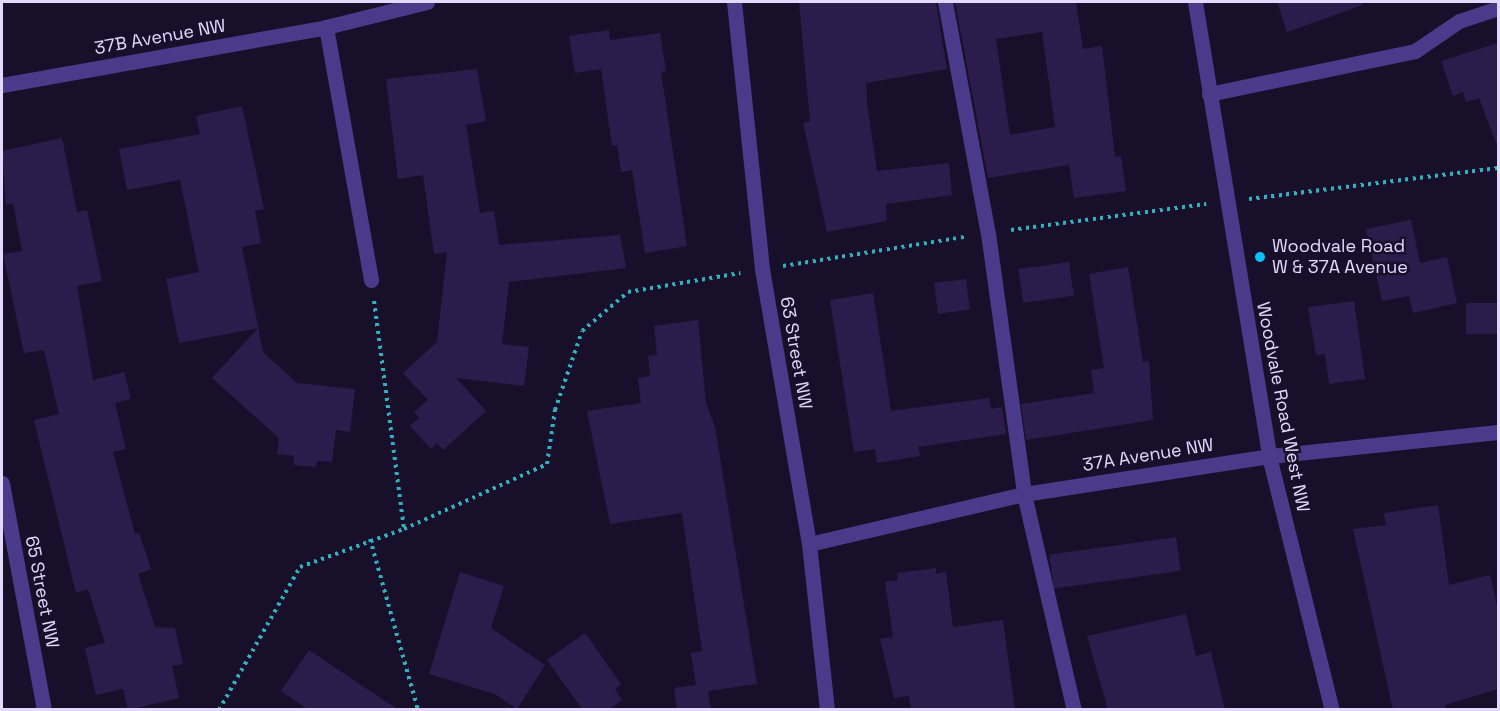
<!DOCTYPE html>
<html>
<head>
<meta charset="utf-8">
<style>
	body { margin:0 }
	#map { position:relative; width:1500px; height:711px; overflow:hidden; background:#18102a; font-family:"Space Grotesk",sans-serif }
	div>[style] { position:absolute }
	.building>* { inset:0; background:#2c1c4b; transform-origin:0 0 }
	.path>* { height:4px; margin-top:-2px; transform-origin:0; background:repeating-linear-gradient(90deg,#2fb2be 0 3px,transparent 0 7.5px) }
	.minor>* { height:15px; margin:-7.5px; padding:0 7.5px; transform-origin:7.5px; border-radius:7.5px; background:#493b8a }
	.dots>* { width:16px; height:16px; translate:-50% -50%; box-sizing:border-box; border:3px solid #18102a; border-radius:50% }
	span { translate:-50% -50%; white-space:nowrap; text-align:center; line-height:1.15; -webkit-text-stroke:5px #18102a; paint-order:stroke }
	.street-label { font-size:18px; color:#e3d9ff }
	.poi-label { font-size:18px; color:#e3d9ff }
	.left { translate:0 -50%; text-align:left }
	.frame { position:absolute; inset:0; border:3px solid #e3d9ff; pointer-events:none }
</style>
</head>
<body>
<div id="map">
	<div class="building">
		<div style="clip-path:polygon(799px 2px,936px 2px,947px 69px,866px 83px,867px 104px,877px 171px,949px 163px,952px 195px,886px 204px,887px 221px,827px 232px,803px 123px,810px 121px)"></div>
		<div style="clip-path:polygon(evenodd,955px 2px,1076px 2px,1083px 49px,1102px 46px,1115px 157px,1121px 156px,1126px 191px,1074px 198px,1069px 165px,988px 178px,955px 2px,1042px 32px,1055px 127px,1010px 135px,996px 39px,1042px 32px)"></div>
		<div style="clip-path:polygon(1277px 2px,1362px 2px,1363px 5px,1287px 32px)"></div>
		<div style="clip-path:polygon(609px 30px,610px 40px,660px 33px,666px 71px,661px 72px,687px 246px,645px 253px,632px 170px,621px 172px,617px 145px,612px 146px,601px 69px,575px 73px,569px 36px)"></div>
		<div style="clip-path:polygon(1498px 43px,1498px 143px,1496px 143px,1479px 98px,1466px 102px,1463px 92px,1453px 96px,1441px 61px)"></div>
		<div style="clip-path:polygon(477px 69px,486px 121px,466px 125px,480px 213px,494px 211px,499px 245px,620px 235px,626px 268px,509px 282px,502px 344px,529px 347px,524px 386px,456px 378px,486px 411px,443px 450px,437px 443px,431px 449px,410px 426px,419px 418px,414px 412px,428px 400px,403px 373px,437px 342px,447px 252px,434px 254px,423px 175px,398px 179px,386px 79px)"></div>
		<div style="clip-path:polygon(242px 106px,264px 209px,255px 211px,261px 243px,242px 247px,263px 352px,297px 383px,355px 389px,350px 432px,336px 430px,332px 462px,317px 461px,316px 467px,294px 465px,294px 456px,277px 454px,279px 438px,212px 378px,258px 328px,179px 343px,166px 279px,199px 272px,180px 180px,127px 190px,119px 149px,200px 134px,196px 116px)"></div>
		<div style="clip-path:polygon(62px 138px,77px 212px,87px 210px,102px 281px,77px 286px,93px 380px,124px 372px,131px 399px,115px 403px,126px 449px,113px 452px,135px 534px,139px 533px,151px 569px,138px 574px,155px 627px,175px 628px,183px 664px,172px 666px,179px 698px,128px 710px,123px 689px,96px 695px,85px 648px,105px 643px,88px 589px,76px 593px,34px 420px,59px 414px,44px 350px,24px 353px,3px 254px,22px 251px,13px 203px,6px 205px,2px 151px)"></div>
		<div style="clip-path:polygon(1411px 220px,1420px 263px,1447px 257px,1457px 303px,1413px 313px,1409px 296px,1382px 301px,1366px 229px)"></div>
		<div style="left:1069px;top:262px;width:34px;height:51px;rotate:82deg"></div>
		<div style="clip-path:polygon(1128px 267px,1143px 362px,1149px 361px,1153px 420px,1026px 440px,1021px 404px,1094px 393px,1091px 370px,1104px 368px,1089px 274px)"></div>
		<div style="left:966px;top:279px;width:31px;height:32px;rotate:83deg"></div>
		<div style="clip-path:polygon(873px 293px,891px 411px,989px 398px,991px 409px,1002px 407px,1006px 434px,918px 447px,920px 456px,877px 463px,875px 449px,854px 452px,830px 300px)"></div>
		<div style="clip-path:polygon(1354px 301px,1365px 379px,1329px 384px,1325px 354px,1316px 355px,1308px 307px)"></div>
		<div style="left:1498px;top:303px;width:31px;height:32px;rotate:90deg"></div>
		<div style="clip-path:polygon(698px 320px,706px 403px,715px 427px,757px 684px,708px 691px,711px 710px,677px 710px,674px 688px,696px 685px,691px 653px,702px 651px,682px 513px,610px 524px,587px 411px,641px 403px,638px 378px,650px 376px,648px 356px,657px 355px,654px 326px)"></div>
		<div style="clip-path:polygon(1438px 505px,1449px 585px,1490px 575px,1498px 610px,1498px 689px,1445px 705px,1446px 710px,1393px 710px,1353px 529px,1386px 525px,1384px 513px)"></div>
		<div style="left:1176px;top:537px;width:34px;height:128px;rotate:82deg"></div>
		<div style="clip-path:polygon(936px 568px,936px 574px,946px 572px,953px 627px,1003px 620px,1015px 710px,911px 710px,909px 696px,894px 698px,880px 639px,893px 637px,885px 582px,898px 580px,897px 573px)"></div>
		<div style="clip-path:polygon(460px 572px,504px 586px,491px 628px,545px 665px,517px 709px,495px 694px,429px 674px)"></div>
		<div style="clip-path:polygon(1186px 614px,1196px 656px,1211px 652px,1225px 710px,1108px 710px,1087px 636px)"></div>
		<div style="clip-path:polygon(585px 633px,621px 684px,615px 689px,622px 700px,608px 710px,583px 710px,547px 660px)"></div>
		<div style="clip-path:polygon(309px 650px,370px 691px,399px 710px,309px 710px,281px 691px)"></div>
	</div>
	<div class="path">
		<div style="left:1249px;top:199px;width:251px;rotate:-7.1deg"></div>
		<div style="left:1011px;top:230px;width:197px;rotate:-7.6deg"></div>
		<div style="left:783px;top:266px;width:184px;rotate:-9.1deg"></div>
		<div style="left:374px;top:301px;width:230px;rotate:82.5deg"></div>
		<div style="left:370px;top:539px;width:178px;rotate:74.3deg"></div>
		<div style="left:219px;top:710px;width:164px;rotate:-60.5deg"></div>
		<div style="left:300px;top:567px;width:111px;rotate:-20.1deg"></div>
		<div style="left:404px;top:529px;width:157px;rotate:-24.4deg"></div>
		<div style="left:547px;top:464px;width:55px;rotate:-81.6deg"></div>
		<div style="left:555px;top:410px;width:83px;rotate:-71.1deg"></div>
		<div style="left:582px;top:331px;width:60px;rotate:-40.3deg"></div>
		<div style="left:628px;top:292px;width:114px;rotate:-9.6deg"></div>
	</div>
	<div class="minor">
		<div style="left:734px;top:2px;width:268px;rotate:84deg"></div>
		<div style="left:762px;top:269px;width:279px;rotate:80.3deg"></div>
		<div style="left:809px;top:544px;width:167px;rotate:83.8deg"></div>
		<div style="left:945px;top:2px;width:235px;rotate:79.5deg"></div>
		<div style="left:988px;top:233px;width:263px;rotate:82.1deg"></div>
		<div style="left:1024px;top:494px;width:222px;rotate:77deg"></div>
		<div style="left:1195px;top:2px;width:460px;rotate:80.7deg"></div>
		<div style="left:1269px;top:456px;width:262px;rotate:76.1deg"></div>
		<div style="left:326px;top:27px;width:257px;rotate:79.9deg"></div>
		<div style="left:2px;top:85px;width:329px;rotate:-10.1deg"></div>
		<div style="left:326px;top:27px;width:104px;rotate:-13.9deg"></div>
		<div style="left:1209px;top:94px;width:210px;rotate:-11.8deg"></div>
		<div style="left:1415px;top:51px;width:53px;rotate:-34.3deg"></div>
		<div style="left:1459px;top:21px;width:41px;rotate:-18.4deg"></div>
		<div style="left:2px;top:483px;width:231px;rotate:79.5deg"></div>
		<div style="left:809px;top:544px;width:221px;rotate:-13.1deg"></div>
		<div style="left:1024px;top:494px;width:248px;rotate:-8.8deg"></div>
		<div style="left:1269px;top:456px;width:230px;rotate:-6deg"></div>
	</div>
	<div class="dots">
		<div style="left:1260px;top:257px;background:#05c2ff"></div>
	</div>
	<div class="street-label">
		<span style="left:160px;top:37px;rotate:-10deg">37B Avenue NW</span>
		<span style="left:796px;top:353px;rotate:80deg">63 Street NW</span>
		<span style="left:1283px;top:407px;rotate:79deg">Woodvale Road West NW</span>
		<span style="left:1148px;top:455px;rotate:-9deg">37A Avenue NW</span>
		<span style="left:42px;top:592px;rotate:79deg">65 Street NW</span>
	</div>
	<div class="poi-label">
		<span class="left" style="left:1272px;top:257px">Woodvale Road<br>W &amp; 37A Avenue</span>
	</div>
	<div class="frame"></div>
</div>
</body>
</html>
